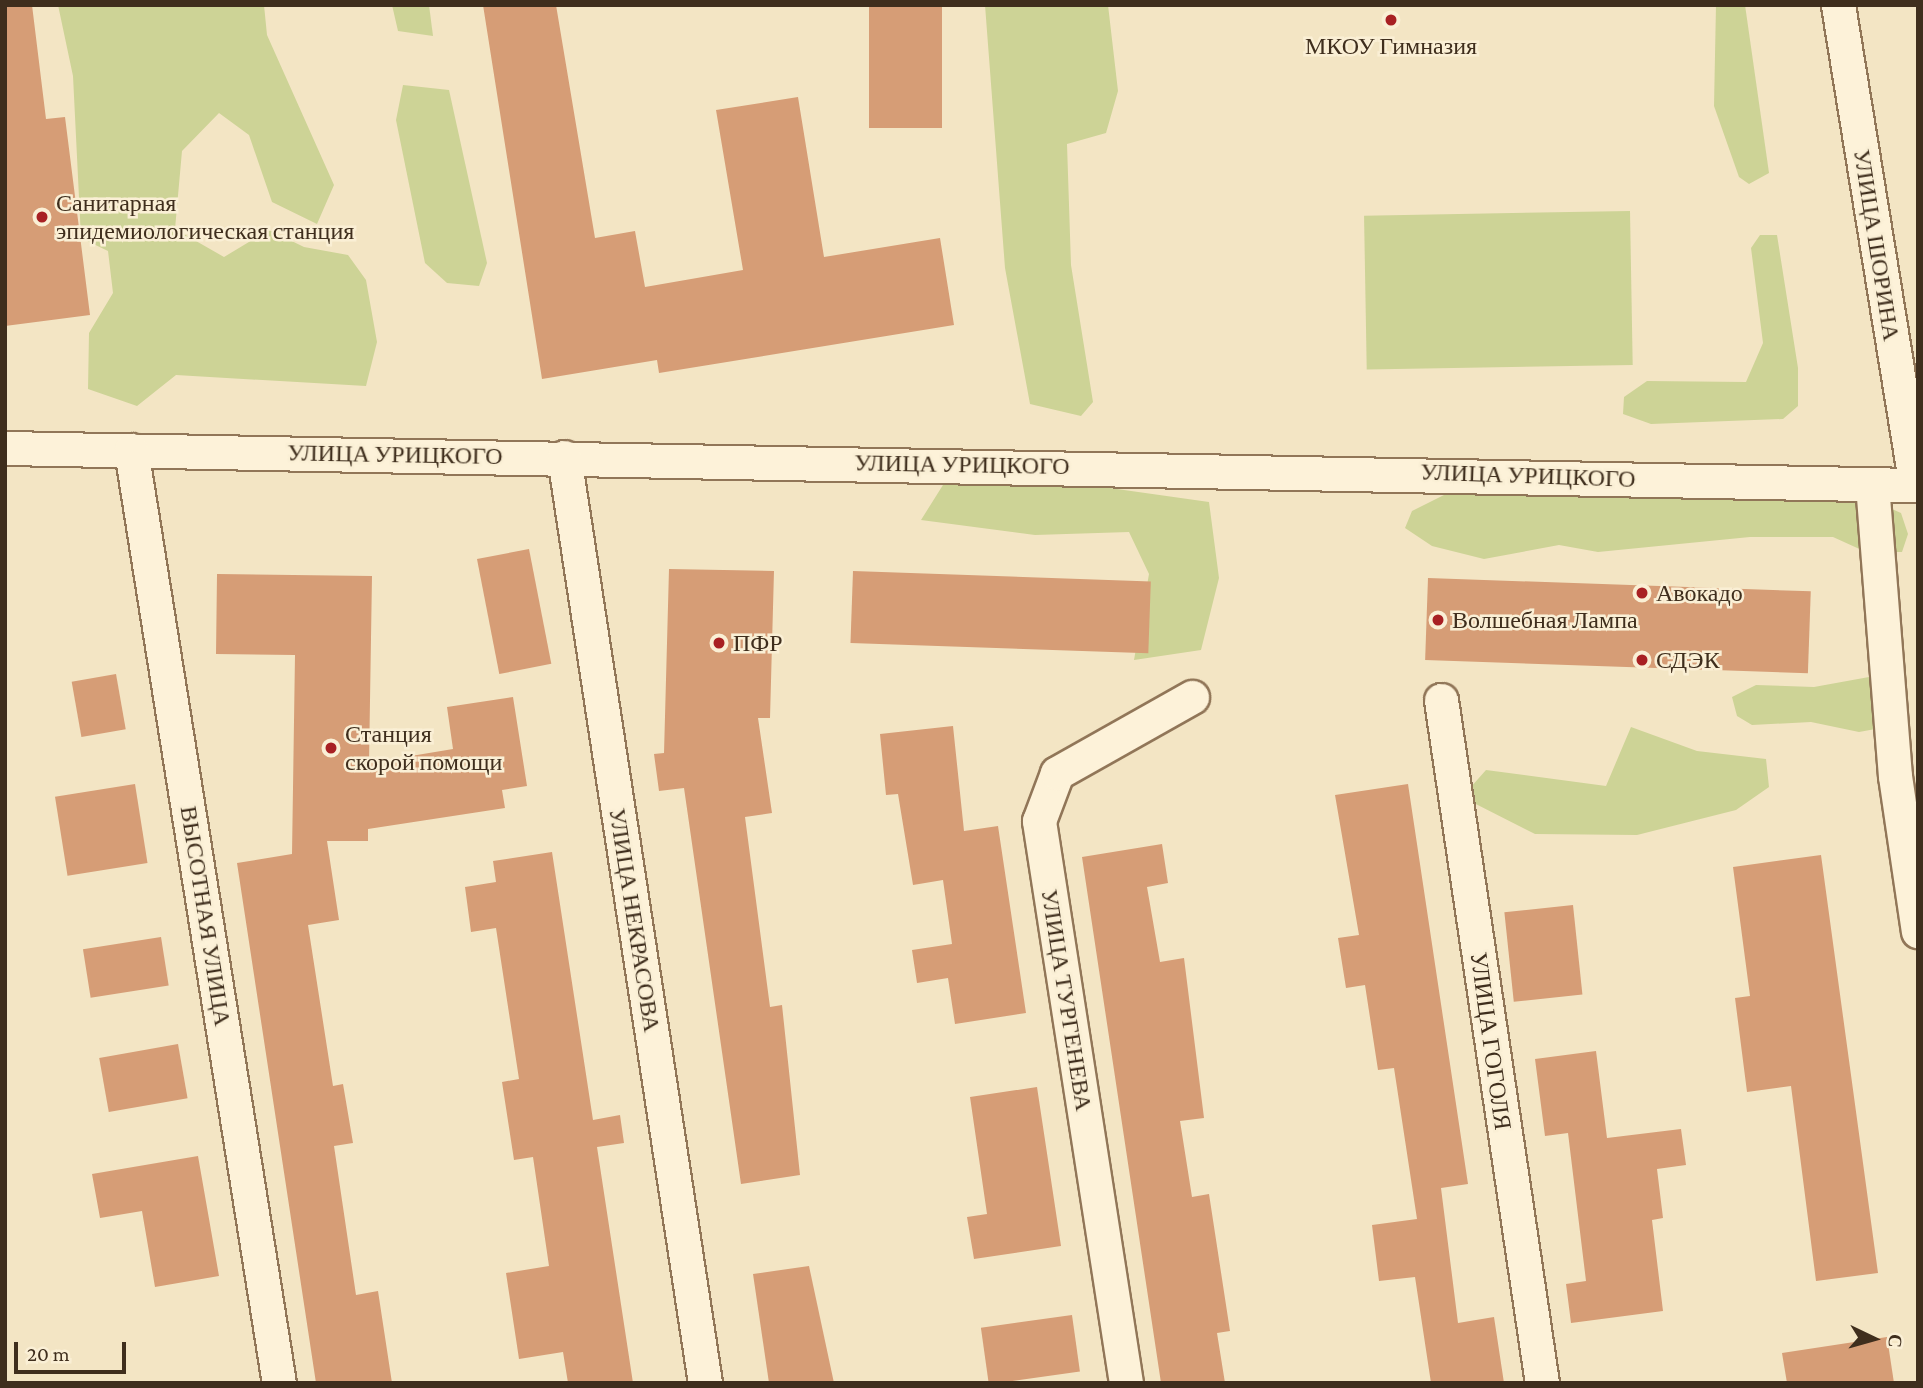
<!DOCTYPE html>
<html>
<head>
<meta charset="utf-8">
<style>
	body { margin:0 }
	#map { position:relative; width:1923px; height:1388px; overflow:hidden; background:#f3e5c4; font-family:"Crimson Pro",serif }
	div>[style] { position:absolute }
	.green>* { inset:0; background:#cdd396; transform-origin:0 0 }
	.building>* { inset:0; background:#d69d76; transform-origin:0 0 }
	.roads { filter:drop-shadow(2px 0 #917658) drop-shadow(-2px 0 #917658) drop-shadow(0 2px #917658) drop-shadow(0 -2px #917658) }
	.minor>* { height:33px; margin:-16.5px; padding:0 16.5px; transform-origin:16.5px; border-radius:16.5px; background:#fdf2d9 }
	.dots>* { width:19px; height:19px; translate:-50% -50%; box-sizing:border-box; border:4px solid #faefd5; border-radius:50% }
	span { translate:-50% -50%; white-space:nowrap; text-align:center; line-height:1.15; -webkit-text-stroke:5px #faefd5; paint-order:stroke }
	.poi-label { font-size:24px; color:#3f2e1d }
	.left { translate:0 -50%; text-align:left }
	.street-label { font-size:24px; color:#3f2e1d }
	.frame { position:absolute; inset:0; border:7px solid #3f2e1d; pointer-events:none }
	.north { position:absolute; left:1839px; top:1304px; width:70px; height:70px; -webkit-text-stroke:5px #faefd5; paint-order:stroke; rotate:95deg; font-size:19px; font-weight:700; line-height:28px; text-align:center; color:#3f2e1d }
	.north::after { content:''; display:block; margin:auto; width:24px; height:32px; background:#3f2e1d; clip-path:polygon(50% 0,100% 100%,50% 72%,0 100%) }
	.scale { position:absolute; left:14px; top:1342px; width:112px; height:32px; box-sizing:border-box; border:4px solid #3f2e1d; border-top:0; padding-left:9px; font-size:21px; line-height:24px; white-space:nowrap; color:#3f2e1d; -webkit-text-stroke:5px #faefd5; paint-order:stroke }
</style>
</head>
<body>
<div id="map">
	<div class="green">
		<div style="clip-path:polygon(58px 5px,264px 5px,267px 35px,334px 185px,317px 224px,272px 202px,249px 135px,219px 113px,182px 151px,175px 229px,224px 257px,269px 230px,304px 247px,348px 255px,366px 280px,377px 342px,366px 386px,176px 375px,137px 406px,88px 389px,89px 333px,113px 293px,108px 251px,81px 238px,73px 76px)"></div>
		<div style="clip-path:polygon(392px 5px,429px 5px,433px 36px,398px 31px)"></div>
		<div style="clip-path:polygon(985px 5px,1108px 5px,1118px 91px,1106px 133px,1067px 144px,1071px 265px,1093px 402px,1081px 416px,1030px 404px,1005px 268px)"></div>
		<div style="clip-path:polygon(1716px 5px,1745px 5px,1769px 173px,1749px 184px,1739px 177px,1714px 106px)"></div>
		<div style="clip-path:polygon(403px 85px,449px 90px,487px 263px,479px 286px,447px 283px,425px 263px,396px 120px)"></div>
		<div style="left:1630px;top:211px;width:154px;height:266px;rotate:89deg"></div>
		<div style="clip-path:polygon(1760px 235px,1777px 235px,1798px 368px,1798px 406px,1783px 419px,1651px 424px,1623px 414px,1624px 397px,1647px 381px,1746px 382px,1763px 343px,1751px 248px)"></div>
		<div style="clip-path:polygon(997px 472px,1209px 502px,1219px 578px,1201px 650px,1134px 660px,1149px 574px,1129px 532px,1035px 535px,921px 520px,948px 477px)"></div>
		<div style="clip-path:polygon(1517px 486px,1858px 494px,1901px 513px,1908px 534px,1902px 552px,1866px 552px,1833px 537px,1750px 537px,1598px 552px,1559px 545px,1484px 559px,1432px 546px,1405px 528px,1412px 511px,1448px 493px)"></div>
		<div style="clip-path:polygon(1880px 675px,1897px 676px,1905px 702px,1881px 728px,1859px 732px,1811px 722px,1752px 725px,1737px 716px,1732px 697px,1756px 685px,1814px 687px)"></div>
		<div style="clip-path:polygon(1631px 727px,1697px 751px,1766px 759px,1769px 787px,1736px 810px,1637px 835px,1535px 834px,1462px 797px,1486px 770px,1606px 786px)"></div>
	</div>
	<div class="building">
		<div style="clip-path:polygon(5px 5px,32px 5px,46px 119px,65px 117px,90px 315px,5px 326px)"></div>
		<div style="clip-path:polygon(483px 5px,556px 5px,595px 238px,635px 231px,645px 287px,743px 270px,716px 110px,798px 97px,824px 257px,940px 238px,954px 325px,659px 373px,657px 360px,542px 379px)"></div>
		<div style="left:869px;top:5px;width:73px;height:123px"></div>
		<div style="left:529px;top:549px;width:117px;height:53px;rotate:79deg"></div>
		<div style="clip-path:polygon(669px 569px,774px 571px,770px 718px,758px 718px,772px 813px,745px 817px,770px 1007px,782px 1005px,800px 1175px,741px 1184px,684px 788px,659px 791px,654px 754px,664px 753px)"></div>
		<div style="left:853px;top:571px;width:298px;height:72px;rotate:2deg"></div>
		<div style="clip-path:polygon(217px 574px,372px 576px,369px 763px,453px 749px,447px 707px,513px 697px,527px 786px,502px 790px,505px 808px,368px 829px,368px 841px,327px 841px,339px 920px,308px 925px,333px 1086px,343px 1084px,353px 1143px,334px 1146px,356px 1295px,378px 1291px,392px 1383px,316px 1383px,237px 863px,292px 854px,295px 655px,216px 654px)"></div>
		<div style="left:1428px;top:578px;width:383px;height:82px;rotate:2deg"></div>
		<div style="left:116px;top:674px;width:56px;height:45px;rotate:80deg"></div>
		<div style="clip-path:polygon(953px 726px,964px 831px,998px 826px,1026px 1013px,955px 1024px,948px 978px,917px 983px,912px 950px,952px 944px,943px 880px,913px 885px,898px 794px,886px 795px,880px 734px)"></div>
		<div style="left:135px;top:784px;width:80px;height:81px;rotate:81deg"></div>
		<div style="clip-path:polygon(1408px 784px,1468px 1184px,1441px 1188px,1458px 1323px,1494px 1317px,1504px 1383px,1431px 1383px,1415px 1277px,1379px 1281px,1372px 1225px,1417px 1219px,1394px 1068px,1378px 1070px,1365px 985px,1346px 988px,1338px 938px,1359px 935px,1335px 795px)"></div>
		<div style="clip-path:polygon(1162px 844px,1168px 883px,1147px 887px,1160px 962px,1184px 958px,1204px 1118px,1180px 1121px,1192px 1197px,1209px 1194px,1230px 1331px,1217px 1333px,1225px 1383px,1161px 1383px,1082px 857px)"></div>
		<div style="clip-path:polygon(552px 852px,593px 1120px,620px 1115px,624px 1143px,597px 1147px,633px 1383px,568px 1383px,563px 1352px,519px 1359px,506px 1273px,549px 1266px,533px 1157px,514px 1160px,502px 1082px,519px 1079px,496px 928px,471px 932px,465px 887px,496px 882px,493px 861px)"></div>
		<div style="clip-path:polygon(1821px 855px,1878px 1273px,1816px 1281px,1791px 1086px,1747px 1092px,1735px 998px,1750px 996px,1733px 867px)"></div>
		<div style="left:1573px;top:905px;width:90px;height:69px;rotate:84deg"></div>
		<div style="left:161px;top:937px;width:49px;height:79px;rotate:81deg"></div>
		<div style="left:178px;top:1044px;width:55px;height:80px;rotate:80deg"></div>
		<div style="clip-path:polygon(1596px 1051px,1607px 1138px,1681px 1129px,1686px 1165px,1657px 1169px,1663px 1218px,1652px 1220px,1663px 1311px,1571px 1323px,1566px 1284px,1586px 1281px,1568px 1133px,1545px 1136px,1535px 1059px)"></div>
		<div style="clip-path:polygon(1037px 1087px,1061px 1246px,974px 1259px,967px 1217px,987px 1214px,970px 1097px)"></div>
		<div style="clip-path:polygon(198px 1156px,219px 1276px,155px 1287px,142px 1211px,100px 1218px,92px 1174px)"></div>
		<div style="clip-path:polygon(809px 1266px,834px 1383px,769px 1383px,753px 1274px)"></div>
		<div style="left:1072px;top:1315px;width:57px;height:92px;rotate:82deg"></div>
		<div style="clip-path:polygon(1887px 1337px,1894px 1383px,1787px 1383px,1782px 1353px)"></div>
	</div>
	<div class="roads">
		<div class="minor">
			<div style="left:1838px;top:5px;width:486px;rotate:80.8deg"></div>
			<div style="left:5px;top:448px;width:1913px;rotate:1.11deg"></div>
			<div style="left:131px;top:450px;width:945px;rotate:80.99deg"></div>
			<div style="left:564px;top:457px;width:937px;rotate:81.34deg"></div>
			<div style="left:1872px;top:484px;width:293px;rotate:85.5deg"></div>
			<div style="left:1895px;top:776px;width:157px;rotate:81.6deg"></div>
			<div style="left:1441px;top:700px;width:690px;rotate:81.59deg"></div>
			<div style="left:1126px;top:1383px;width:569px;rotate:-98.8deg"></div>
			<div style="left:1039px;top:821px;width:51px;rotate:-69.4deg"></div>
			<div style="left:1057px;top:773px;width:155px;rotate:-29.4deg"></div>
		</div>
	</div>
	<div class="dots">
		<div style="left:1391px;top:20px;background:#a82023"></div>
		<div style="left:42px;top:217px;background:#a82023"></div>
		<div style="left:1642px;top:593px;background:#a82023"></div>
		<div style="left:1438px;top:620px;background:#a82023"></div>
		<div style="left:719px;top:643px;background:#a82023"></div>
		<div style="left:1642px;top:660px;background:#a82023"></div>
		<div style="left:331px;top:748px;background:#a82023"></div>
	</div>
	<div class="poi-label">
		<span style="left:1391px;top:46px">МКОУ Гимназия</span>
		<span class="left" style="left:56px;top:217px">Санитарная<br>эпидемиологическая станция</span>
		<span class="left" style="left:1656px;top:593px">Авокадо</span>
		<span class="left" style="left:1452px;top:620px">Волшебная Лампа</span>
		<span class="left" style="left:733px;top:643px">ПФР</span>
		<span class="left" style="left:1656px;top:660px">СДЭК</span>
		<span class="left" style="left:345px;top:748px">Станция<br>скорой помощи</span>
	</div>
	<div class="street-label">
		<span style="left:1877px;top:245px;rotate:81deg">УЛИЦА ШОРИНА</span>
		<span style="left:395px;top:454px;rotate:1deg">УЛИЦА УРИЦКОГО</span>
		<span style="left:962px;top:464px;rotate:1deg">УЛИЦА УРИЦКОГО</span>
		<span style="left:1528px;top:475px;rotate:2deg">УЛИЦА УРИЦКОГО</span>
		<span style="left:206px;top:916px;rotate:81deg">ВЫСОТНАЯ УЛИЦА</span>
		<span style="left:635px;top:920px;rotate:81deg">УЛИЦА НЕКРАСОВА</span>
		<span style="left:1067px;top:1000px;rotate:81deg">УЛИЦА ТУРГЕНЕВА</span>
		<span style="left:1491px;top:1041px;rotate:82deg">УЛИЦА ГОГОЛЯ</span>
	</div>
	<div class="frame"></div>
	<div class="north">С</div>
	<div class="scale">20 m</div>
</div>
</body>
</html>
